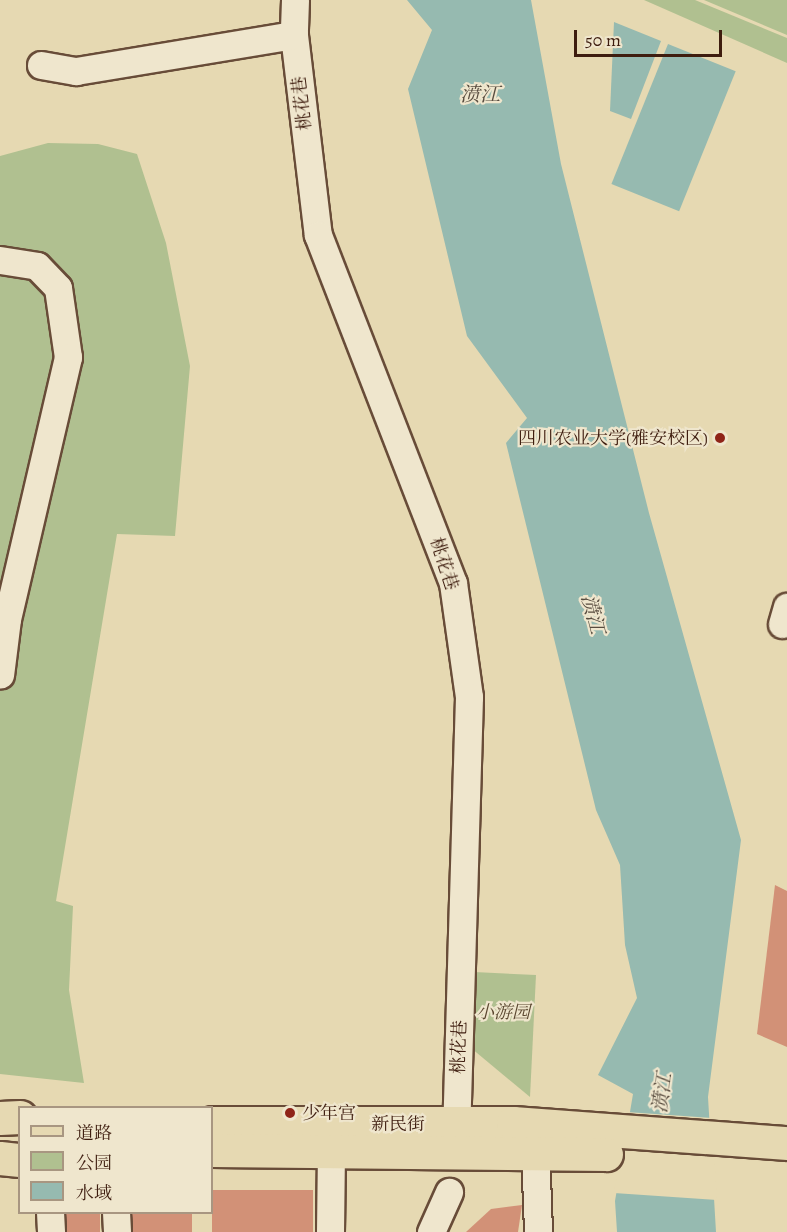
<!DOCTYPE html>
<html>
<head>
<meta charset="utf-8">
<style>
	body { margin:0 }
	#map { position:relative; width:787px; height:1232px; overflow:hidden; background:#e6d9b2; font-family:Alegreya,"Noto Serif SC",serif }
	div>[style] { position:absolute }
	.green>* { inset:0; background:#b0c090 }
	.water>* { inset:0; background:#96bab0; transform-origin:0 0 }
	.pier>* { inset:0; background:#e6d9b2 }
	.building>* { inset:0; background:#d29177; transform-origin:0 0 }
	.roads { filter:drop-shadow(2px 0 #684c38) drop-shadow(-2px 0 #684c38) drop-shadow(0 2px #684c38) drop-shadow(0 -2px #684c38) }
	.minor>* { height:27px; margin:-13.5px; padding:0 13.5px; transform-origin:13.5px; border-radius:13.5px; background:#efe6cd }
	.major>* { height:33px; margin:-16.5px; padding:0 16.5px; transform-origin:16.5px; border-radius:16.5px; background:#e6d9b2 }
	.dots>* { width:16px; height:16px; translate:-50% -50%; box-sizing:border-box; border:3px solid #efe6cd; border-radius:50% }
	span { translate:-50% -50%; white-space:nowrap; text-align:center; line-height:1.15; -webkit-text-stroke:4.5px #efe6cd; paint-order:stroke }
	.street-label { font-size:18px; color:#3e1d0f }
	.poi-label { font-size:18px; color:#3e1d0f }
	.right { translate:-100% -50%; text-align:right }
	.left { translate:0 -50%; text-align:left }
	.park-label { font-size:18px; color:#5a462f; font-style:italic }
	.water-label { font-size:20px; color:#584c3f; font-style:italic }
	.legend { position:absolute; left:18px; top:1106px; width:195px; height:108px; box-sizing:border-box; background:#efe6cd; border:2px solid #a89681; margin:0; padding:8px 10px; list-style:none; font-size:18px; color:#3e1d0f }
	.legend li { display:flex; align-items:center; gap:12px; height:30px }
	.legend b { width:30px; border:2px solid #a89681 }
	.scale { position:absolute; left:574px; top:30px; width:148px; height:27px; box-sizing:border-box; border:3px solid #3e1d0f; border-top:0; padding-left:8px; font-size:18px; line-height:21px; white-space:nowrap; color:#3e1d0f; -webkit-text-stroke:4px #efe6cd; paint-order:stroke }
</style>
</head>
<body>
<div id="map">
	<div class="green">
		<div style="clip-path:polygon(644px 0,695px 0,787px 38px,787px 63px)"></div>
		<div style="clip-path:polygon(704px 0,787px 0,787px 35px)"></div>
		<div style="clip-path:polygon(48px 143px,98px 144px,137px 154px,166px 243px,190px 366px,175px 536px,117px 534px,56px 901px,73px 906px,69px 990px,84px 1083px,0 1074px,0 156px)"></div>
		<div style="clip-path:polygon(474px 972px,536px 975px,530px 1097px,471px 1048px)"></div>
	</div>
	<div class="water">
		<div style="clip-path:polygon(407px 0,531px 0,561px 164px,649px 513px,741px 840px,708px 1097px,716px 1232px,617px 1232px,615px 1201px,633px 1094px,598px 1075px,637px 998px,625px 945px,620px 865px,596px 810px,506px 443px,527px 418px,467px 336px,408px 89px,432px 30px)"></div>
		<div style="clip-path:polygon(614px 22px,661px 41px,631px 119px,610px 111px)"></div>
		<div style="left:668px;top:44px;width:73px;height:151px;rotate:22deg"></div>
	</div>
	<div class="pier">
		<div style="clip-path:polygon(627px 1112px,712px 1118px,717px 1200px,614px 1193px)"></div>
	</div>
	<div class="building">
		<div style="clip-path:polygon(775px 885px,787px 891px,787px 1047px,757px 1034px)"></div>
		<div style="left:212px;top:1190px;width:101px;height:42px"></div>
		<div style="clip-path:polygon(522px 1205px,518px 1232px,466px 1232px,491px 1209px)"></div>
		<div style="left:60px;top:1212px;width:40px;height:20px"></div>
		<div style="left:125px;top:1212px;width:67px;height:20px"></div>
	</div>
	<div class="roads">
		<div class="minor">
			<div style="left:295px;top:0;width:35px;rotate:92deg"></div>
			<div style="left:294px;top:35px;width:201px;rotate:83.2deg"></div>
			<div style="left:318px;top:235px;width:373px;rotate:68.8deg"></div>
			<div style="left:453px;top:583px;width:115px;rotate:82deg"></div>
			<div style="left:469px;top:697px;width:446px;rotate:91.7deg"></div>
			<div style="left:41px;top:65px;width:36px;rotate:10deg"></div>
			<div style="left:76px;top:71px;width:221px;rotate:-9.4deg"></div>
			<div style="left:0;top:260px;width:37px;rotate:9deg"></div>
			<div style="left:37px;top:266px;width:30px;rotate:46deg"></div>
			<div style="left:58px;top:288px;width:70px;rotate:81.8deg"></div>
			<div style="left:68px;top:357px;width:269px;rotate:103.1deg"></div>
			<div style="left:7px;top:619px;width:56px;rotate:97.1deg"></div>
			<div style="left:782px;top:624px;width:18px;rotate:-74deg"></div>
			<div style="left:535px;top:1149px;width:83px;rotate:87.9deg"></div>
			<div style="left:50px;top:1212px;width:20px;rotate:87deg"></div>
			<div style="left:116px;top:1212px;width:20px;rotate:87deg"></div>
			<div style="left:330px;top:1232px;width:81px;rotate:-89.3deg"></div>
			<div style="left:431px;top:1232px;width:44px;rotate:-65.8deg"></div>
		</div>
		<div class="major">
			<div style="left:0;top:1118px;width:20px;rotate:-3deg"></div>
			<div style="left:212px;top:1123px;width:301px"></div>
			<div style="left:513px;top:1123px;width:275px;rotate:4.2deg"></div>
			<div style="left:212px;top:1150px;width:394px;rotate:0.6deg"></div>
			<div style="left:0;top:1158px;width:20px;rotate:6deg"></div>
		</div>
	</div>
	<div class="dots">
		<div style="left:720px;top:438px;background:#8f2418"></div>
		<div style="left:290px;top:1113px;background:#8f2418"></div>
	</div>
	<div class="street-label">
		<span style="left:302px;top:103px;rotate:-97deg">桃花巷</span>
		<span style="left:444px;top:564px;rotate:72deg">桃花巷</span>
		<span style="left:459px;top:1047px;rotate:-88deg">桃花巷</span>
		<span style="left:398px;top:1124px">新民街</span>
	</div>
	<div class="poi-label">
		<span class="right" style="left:708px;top:438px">四川农业大学(雅安校区)</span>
		<span class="left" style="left:302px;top:1113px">少年宫</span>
	</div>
	<div class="park-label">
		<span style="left:503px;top:1012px">小游园</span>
	</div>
	<div class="water-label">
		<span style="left:480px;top:94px">𣸣江</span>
		<span style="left:593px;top:614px;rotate:76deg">𣸣江</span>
		<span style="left:662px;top:1093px;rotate:-82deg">𣸣江</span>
	</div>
	<ul class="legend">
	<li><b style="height:8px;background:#e6d9b2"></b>道路</li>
	<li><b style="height:16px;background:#b0c090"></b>公园</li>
	<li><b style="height:16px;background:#96bab0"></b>水域</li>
	</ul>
	<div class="scale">50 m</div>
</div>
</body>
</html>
